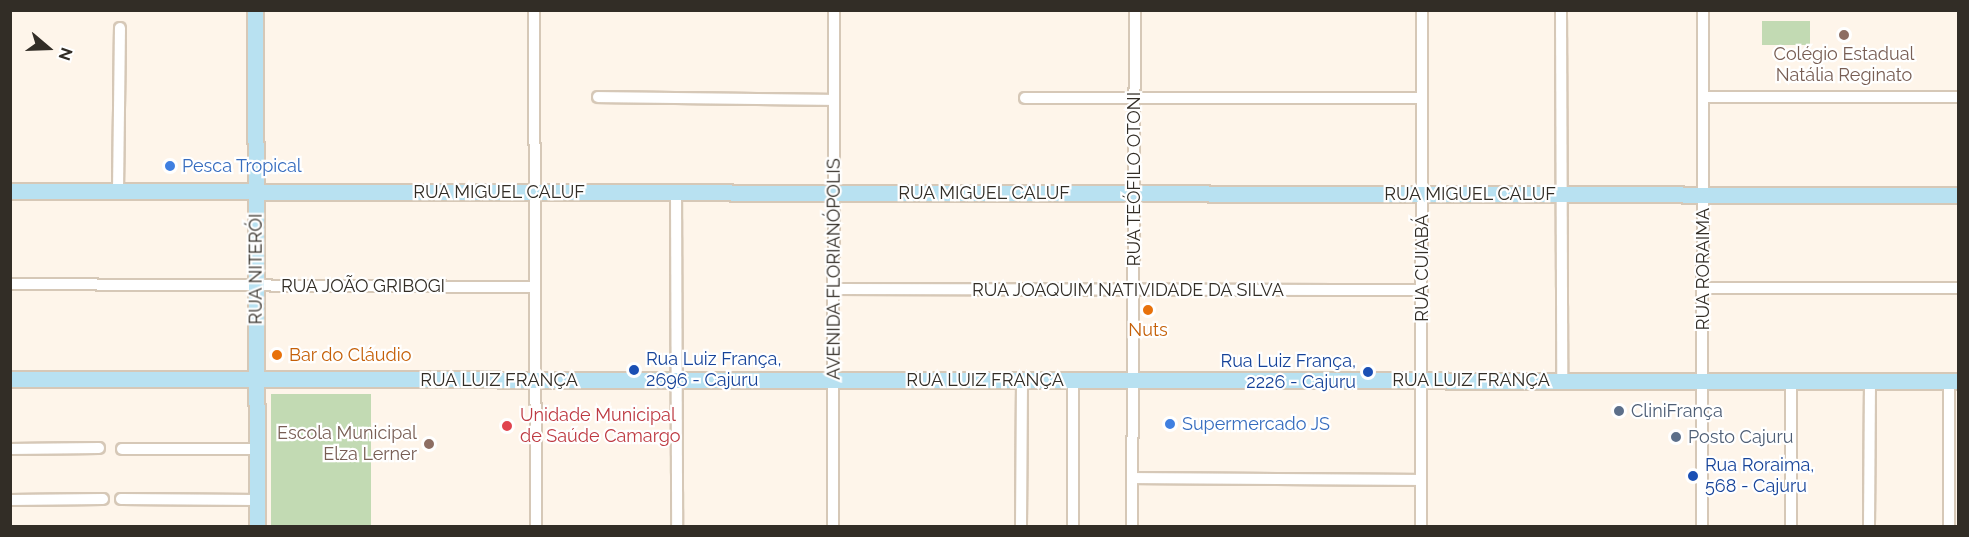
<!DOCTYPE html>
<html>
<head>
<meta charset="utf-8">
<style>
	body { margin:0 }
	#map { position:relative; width:1969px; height:537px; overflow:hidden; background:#fef5ea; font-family:Raleway,sans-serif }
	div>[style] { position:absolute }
	.green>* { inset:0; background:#c2dab3; transform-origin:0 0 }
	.roads { filter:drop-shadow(2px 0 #d6c8b7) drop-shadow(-2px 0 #d6c8b7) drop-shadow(0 2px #d6c8b7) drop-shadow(0 -2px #d6c8b7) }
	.street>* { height:10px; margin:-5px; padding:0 5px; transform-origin:5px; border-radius:5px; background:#fff }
	.secondary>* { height:15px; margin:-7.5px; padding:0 7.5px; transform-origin:7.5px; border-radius:7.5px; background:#b8e1f1 }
	.dots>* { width:16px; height:16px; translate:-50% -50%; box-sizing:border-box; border:3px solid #fff; border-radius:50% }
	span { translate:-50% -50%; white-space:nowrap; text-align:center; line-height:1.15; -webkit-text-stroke:4.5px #fff; paint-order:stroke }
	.education-label { font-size:18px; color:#785e54 }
	.right { translate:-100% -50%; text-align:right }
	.shop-label { font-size:18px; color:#366cbe }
	.left { translate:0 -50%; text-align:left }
	.street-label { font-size:18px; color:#322d26 }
	.food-label { font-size:18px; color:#c56008 }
	.transit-label { font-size:18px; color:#164399 }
	.service-label { font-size:18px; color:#4e5e75 }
	.health-label { font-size:18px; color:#be3a42 }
	.frame { position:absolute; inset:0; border:12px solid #322d26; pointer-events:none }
	.north { position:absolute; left:18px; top:18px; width:60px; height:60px; -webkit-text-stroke:4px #fff; paint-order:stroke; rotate:109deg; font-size:16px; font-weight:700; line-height:24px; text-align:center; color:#322d26 }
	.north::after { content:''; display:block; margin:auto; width:21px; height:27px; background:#322d26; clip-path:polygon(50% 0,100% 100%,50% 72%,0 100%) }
</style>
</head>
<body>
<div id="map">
	<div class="green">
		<div style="left:1810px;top:21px;width:24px;height:48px;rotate:90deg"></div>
		<div style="left:271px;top:394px;width:100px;height:132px"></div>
	</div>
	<div class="roads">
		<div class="street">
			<div style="left:534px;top:10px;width:516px;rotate:89.78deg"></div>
			<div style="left:1561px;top:10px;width:370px;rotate:89.8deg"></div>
			<div style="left:598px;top:97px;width:236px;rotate:0.7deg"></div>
			<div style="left:1703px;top:97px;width:255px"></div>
			<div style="left:1025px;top:98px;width:397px"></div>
			<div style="left:118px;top:191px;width:163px;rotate:-89.3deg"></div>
			<div style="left:676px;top:192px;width:334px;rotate:89.8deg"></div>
			<div style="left:10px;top:284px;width:525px;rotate:0.33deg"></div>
			<div style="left:1703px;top:288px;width:255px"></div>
			<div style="left:834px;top:289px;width:588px;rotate:0.1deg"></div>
			<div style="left:1949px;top:381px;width:145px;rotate:90deg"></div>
			<div style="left:10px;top:449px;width:89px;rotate:-0.6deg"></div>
			<div style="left:122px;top:449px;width:134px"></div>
			<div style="left:1132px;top:478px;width:289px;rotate:0.4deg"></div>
			<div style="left:121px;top:499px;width:136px;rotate:0.4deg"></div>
			<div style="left:10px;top:500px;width:93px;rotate:-0.6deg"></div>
			<div style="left:833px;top:526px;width:516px;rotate:-89.89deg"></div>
			<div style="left:1021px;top:526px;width:146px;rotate:-89.6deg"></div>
			<div style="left:1073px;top:526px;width:146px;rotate:-90deg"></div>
			<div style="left:1132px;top:526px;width:516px;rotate:-89.67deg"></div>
			<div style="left:1421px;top:526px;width:516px;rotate:-89.89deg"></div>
			<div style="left:1702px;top:526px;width:516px;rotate:-89.89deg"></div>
			<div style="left:1791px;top:526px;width:145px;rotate:-90deg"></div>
			<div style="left:1869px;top:526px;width:145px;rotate:-89.6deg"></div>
		</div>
		<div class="secondary">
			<div style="left:255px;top:10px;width:516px;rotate:89.78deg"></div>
			<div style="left:10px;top:191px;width:1948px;rotate:0.12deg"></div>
			<div style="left:10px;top:379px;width:1948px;rotate:0.06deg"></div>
		</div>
	</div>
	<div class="dots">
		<div style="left:1844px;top:35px;background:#8d6e63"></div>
		<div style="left:170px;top:166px;background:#3f7fe0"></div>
		<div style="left:1148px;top:310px;background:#e8710a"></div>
		<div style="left:277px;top:355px;background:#e8710a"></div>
		<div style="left:634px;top:370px;background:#1a4fb4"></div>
		<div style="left:1368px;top:372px;background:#1a4fb4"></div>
		<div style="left:1619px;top:411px;background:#5c6f8a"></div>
		<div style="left:1170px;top:424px;background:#3f7fe0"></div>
		<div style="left:507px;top:426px;background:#e0444e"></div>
		<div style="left:1676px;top:437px;background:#5c6f8a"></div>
		<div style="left:429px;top:444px;background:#8d6e63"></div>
		<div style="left:1693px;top:476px;background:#1a4fb4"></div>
	</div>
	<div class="education-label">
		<span style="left:1844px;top:65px">Colégio Estadual<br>Natália Reginato</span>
		<span class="right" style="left:417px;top:444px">Escola Municipal<br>Elza Lerner</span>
	</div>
	<div class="shop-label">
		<span class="left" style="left:182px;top:166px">Pesca Tropical</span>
		<span class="left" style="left:1182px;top:424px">Supermercado JS</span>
	</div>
	<div class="street-label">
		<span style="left:1134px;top:179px;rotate:-90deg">RUA TEÓFILO OTONI</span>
		<span style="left:499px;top:192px">RUA MIGUEL CALUF</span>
		<span style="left:984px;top:193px">RUA MIGUEL CALUF</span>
		<span style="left:1470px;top:194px">RUA MIGUEL CALUF</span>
		<span style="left:1422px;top:268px;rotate:-90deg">RUA CUIABÁ</span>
		<span style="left:256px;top:269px;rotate:-90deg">RUA NITERÓI</span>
		<span style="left:834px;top:269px;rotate:-90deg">AVENIDA FLORIANÓPOLIS</span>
		<span style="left:1703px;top:269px;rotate:-90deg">RUA RORAIMA</span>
		<span style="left:363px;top:286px">RUA JOÃO GRIBOGI</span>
		<span style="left:1128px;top:290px">RUA JOAQUIM NATIVIDADE DA SILVA</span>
		<span style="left:499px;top:380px">RUA LUIZ FRANÇA</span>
		<span style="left:985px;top:380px">RUA LUIZ FRANÇA</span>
		<span style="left:1471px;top:380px">RUA LUIZ FRANÇA</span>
	</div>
	<div class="food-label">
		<span style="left:1148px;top:330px">Nuts</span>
		<span class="left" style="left:289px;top:355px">Bar do Cláudio</span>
	</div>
	<div class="transit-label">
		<span class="left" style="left:646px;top:370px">Rua Luiz França,<br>2696 - Cajuru</span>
		<span class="right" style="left:1356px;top:372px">Rua Luiz França,<br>2226 - Cajuru</span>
		<span class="left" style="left:1705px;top:476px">Rua Roraima,<br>568 - Cajuru</span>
	</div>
	<div class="service-label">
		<span class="left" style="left:1631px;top:411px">CliniFrança</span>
		<span class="left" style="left:1688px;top:437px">Posto Cajuru</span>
	</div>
	<div class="health-label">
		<span class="left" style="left:520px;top:426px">Unidade Municipal<br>de Saúde Camargo</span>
	</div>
	<div class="frame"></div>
	<div class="north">N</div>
</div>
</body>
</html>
